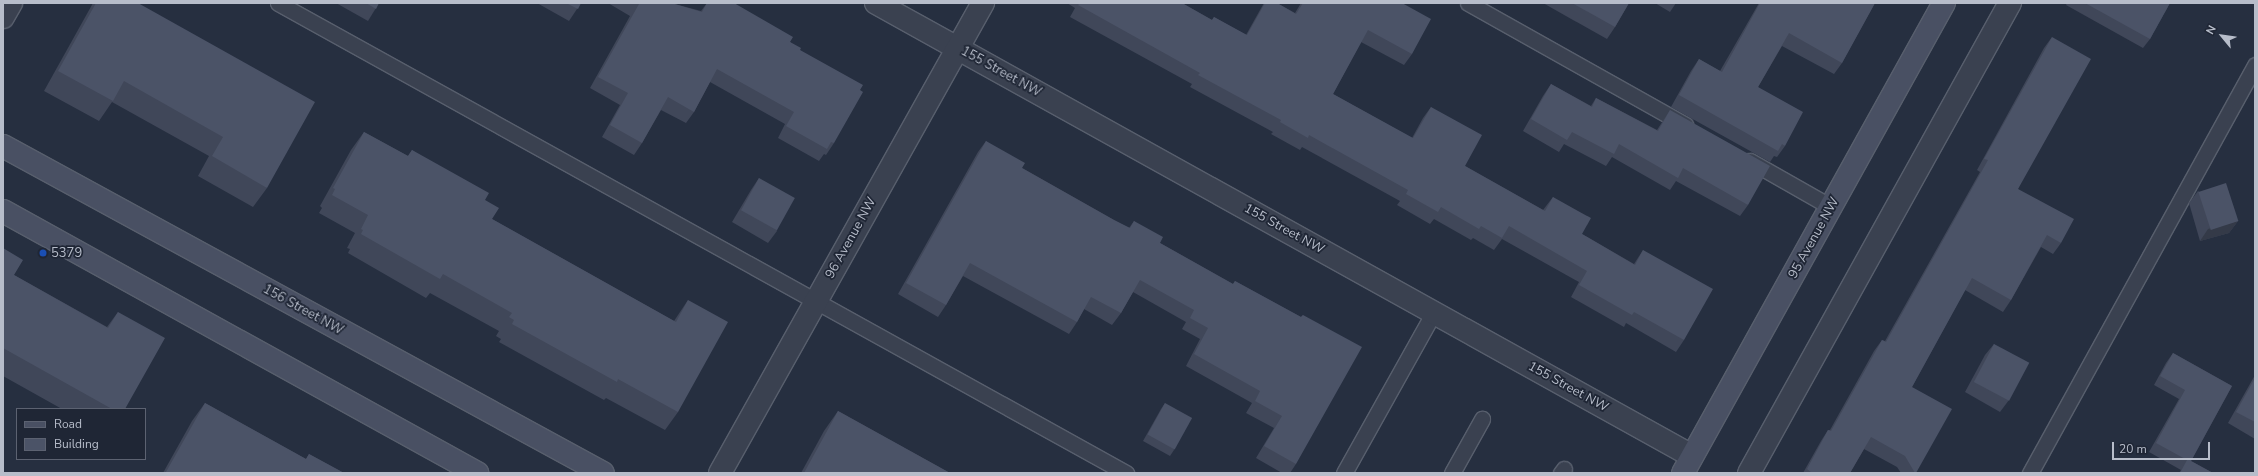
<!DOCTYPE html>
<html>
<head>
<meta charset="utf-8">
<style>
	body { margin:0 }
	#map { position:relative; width:2258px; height:476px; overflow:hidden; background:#262f40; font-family:"Nunito Sans",sans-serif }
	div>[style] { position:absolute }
	.roads { filter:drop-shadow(1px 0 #585f6d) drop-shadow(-1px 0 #585f6d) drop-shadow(0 1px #585f6d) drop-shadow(0 -1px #585f6d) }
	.service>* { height:15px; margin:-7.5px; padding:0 7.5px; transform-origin:7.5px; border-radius:7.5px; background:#3a4150 }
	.minor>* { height:22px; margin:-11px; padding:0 11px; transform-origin:11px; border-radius:11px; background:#3a4150 }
	.secondary>* { height:22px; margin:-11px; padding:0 11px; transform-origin:11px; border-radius:11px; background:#495063 }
	.wall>* { inset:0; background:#404759 }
	.shaded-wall>* { inset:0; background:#343a48 }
	.building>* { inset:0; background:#4b5367; transform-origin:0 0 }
	.dots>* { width:11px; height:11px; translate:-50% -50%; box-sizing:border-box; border:2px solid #1f2635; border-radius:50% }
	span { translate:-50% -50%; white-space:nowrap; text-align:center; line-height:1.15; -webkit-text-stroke:3.5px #1f2635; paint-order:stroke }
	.street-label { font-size:13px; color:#b7bdca }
	.poi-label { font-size:13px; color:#b7bdca }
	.left { translate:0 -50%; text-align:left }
	.frame { position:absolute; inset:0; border:4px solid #b7bdca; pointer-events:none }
	.legend { position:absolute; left:16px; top:408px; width:130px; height:52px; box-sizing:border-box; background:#1f2635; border:1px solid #5c6271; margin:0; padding:5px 7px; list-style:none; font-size:12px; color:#b7bdca }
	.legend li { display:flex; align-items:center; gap:8px; height:20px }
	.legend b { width:20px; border:1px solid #5c6271 }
	.north { position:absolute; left:2202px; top:16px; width:40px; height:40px; -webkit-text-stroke:3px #1f2635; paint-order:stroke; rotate:299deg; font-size:11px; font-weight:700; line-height:16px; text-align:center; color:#b7bdca }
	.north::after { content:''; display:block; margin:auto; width:14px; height:18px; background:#b7bdca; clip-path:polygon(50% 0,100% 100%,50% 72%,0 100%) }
	.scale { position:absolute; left:2112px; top:442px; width:98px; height:18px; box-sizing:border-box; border:2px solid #b7bdca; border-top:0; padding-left:5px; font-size:12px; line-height:14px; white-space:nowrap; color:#b7bdca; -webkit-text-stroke:3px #1f2635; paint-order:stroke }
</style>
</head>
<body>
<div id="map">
	<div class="roads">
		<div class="service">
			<div style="left:278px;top:3px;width:970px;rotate:29deg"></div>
			<div style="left:1468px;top:3px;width:249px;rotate:29.3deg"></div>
			<div style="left:1750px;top:161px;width:93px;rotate:29.6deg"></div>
			<div style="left:1344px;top:473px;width:184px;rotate:-60.8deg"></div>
			<div style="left:1452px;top:473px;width:62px;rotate:-60.9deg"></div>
			<div style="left:1561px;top:473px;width:5px;rotate:-53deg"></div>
			<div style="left:2030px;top:473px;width:466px;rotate:-61.1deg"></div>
		</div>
		<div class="minor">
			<div style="left:876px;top:3px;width:933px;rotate:29.04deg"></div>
			<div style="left:3px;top:17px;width:16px;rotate:-60deg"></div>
			<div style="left:720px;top:473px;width:539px;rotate:-60.77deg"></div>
			<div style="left:1749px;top:473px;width:538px;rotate:-60.96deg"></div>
		</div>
		<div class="secondary">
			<div style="left:3px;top:146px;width:683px;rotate:28.59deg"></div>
			<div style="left:3px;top:211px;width:542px;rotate:28.93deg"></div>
			<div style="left:1683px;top:473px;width:538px;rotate:-60.96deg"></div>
		</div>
	</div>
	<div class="wall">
		<div style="clip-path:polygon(93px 3px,138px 3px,267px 188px,253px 207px,198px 176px,209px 156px,112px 102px,99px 121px,44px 91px)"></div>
		<div style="clip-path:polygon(336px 3px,379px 3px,368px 21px)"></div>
		<div style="clip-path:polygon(537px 3px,581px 3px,569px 21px)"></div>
		<div style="clip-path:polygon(608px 3px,671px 3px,701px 11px,707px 3px,790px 42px,800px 50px,834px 143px,826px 155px,824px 154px,819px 161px,778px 138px,785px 124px,710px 82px,694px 112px,686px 123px,661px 110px,642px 143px,634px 155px,602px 137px,620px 105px,590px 88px,630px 16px)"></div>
		<div style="clip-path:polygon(1067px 3px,1182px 3px,1212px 20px,1214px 17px,1246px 35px,1260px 10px,1264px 3px,1277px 3px,1295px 13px,1301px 3px,1402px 3px,1412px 54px,1404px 65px,1361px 42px,1333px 94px,1412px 138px,1423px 118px,1431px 107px,1465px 166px,1543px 210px,1553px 197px,1582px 234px,1634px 264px,1643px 250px,1684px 340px,1676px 352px,1626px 323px,1624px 327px,1571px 297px,1579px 282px,1502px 239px,1494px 250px,1473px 238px,1471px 240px,1434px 219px,1430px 224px,1397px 205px,1400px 201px,1302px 147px,1300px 150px,1271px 134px,1273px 132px,1190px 87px,1192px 84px,1070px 17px,1075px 8px)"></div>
		<div style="clip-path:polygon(1543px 3px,1629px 3px,1615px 27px,1607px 39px)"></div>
		<div style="clip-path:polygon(1655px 3px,1676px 3px,1670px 12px)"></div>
		<div style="clip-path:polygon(1759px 3px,1875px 3px,1842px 63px,1834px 74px,1782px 46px,1758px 87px,1785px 146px,1777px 157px,1774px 156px,1770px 162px,1671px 107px,1691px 71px,1699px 59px,1720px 71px)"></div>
		<div style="clip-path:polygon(2067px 3px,2170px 3px,2150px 39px,2143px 48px,2066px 5px)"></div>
		<div style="clip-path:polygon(2052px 37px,2018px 189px,2061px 243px,2053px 254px,2041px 247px,2011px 300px,2003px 312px,1965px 290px,1912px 387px,1916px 473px,1901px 473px,1897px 467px,1864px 449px,1850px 473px,1803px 473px,1821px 441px,1828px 430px,1830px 430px,1874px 351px,1882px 340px,1885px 341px,1980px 172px,1977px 170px,2044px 48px)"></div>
		<div style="clip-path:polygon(1551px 84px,1591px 106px,1596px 98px,1657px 130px,1670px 110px,1748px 205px,1740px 216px,1676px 181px,1670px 190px,1612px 157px,1606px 166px,1564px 144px,1559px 152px,1523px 131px,1543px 96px)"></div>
		<div style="clip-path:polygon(364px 132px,408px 156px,412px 150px,485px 200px,492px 219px,674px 321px,688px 300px,678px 412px,665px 430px,606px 398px,604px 400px,499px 342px,501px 339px,496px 336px,499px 331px,430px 293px,426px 298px,348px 253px,350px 249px,347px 248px,355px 233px,319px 213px,322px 208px,320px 206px,351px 150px)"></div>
		<div style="clip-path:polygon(986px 141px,1022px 168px,1114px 220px,1129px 228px,1134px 221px,1160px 243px,1233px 284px,1235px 281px,1301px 317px,1303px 315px,1296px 464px,1290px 473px,1282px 473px,1256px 458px,1274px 428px,1246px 413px,1252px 403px,1186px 366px,1200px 339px,1182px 329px,1186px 322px,1133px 292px,1121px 313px,1112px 325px,1084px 309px,1077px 322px,1069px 334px,963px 276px,946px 305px,938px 317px,898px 294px,978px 152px)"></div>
		<div style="clip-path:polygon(759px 178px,777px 231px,768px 243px,732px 222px,751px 190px)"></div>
		<div style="clip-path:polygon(2198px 191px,2238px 221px,2229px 233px,2200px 241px,2189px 203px)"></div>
		<div style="clip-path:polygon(3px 248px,14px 275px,107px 327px,118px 312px,125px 409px,62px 409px,3px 376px)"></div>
		<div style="clip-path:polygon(1994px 344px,2009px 400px,2000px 412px,1965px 392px,1985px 355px)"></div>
		<div style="clip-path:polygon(2173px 353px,2232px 386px,2191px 461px,2213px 473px,2179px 473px,2181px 470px,2149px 452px,2179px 399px,2154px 385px,2166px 363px)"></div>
		<div style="clip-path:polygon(2255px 375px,2255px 439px,2228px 423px)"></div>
		<div style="clip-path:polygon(205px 403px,306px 459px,309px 454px,344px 473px,163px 473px,192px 421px)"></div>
		<div style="clip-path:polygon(1165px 403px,1174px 450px,1170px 456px,1143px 441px,1161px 409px)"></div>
		<div style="clip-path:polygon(838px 411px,950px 473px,801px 473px,824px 431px)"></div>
	</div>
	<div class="shaded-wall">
		<div style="clip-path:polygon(2238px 221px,2229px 233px,2200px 241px,2208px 229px)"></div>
	</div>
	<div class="building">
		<div style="clip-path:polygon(96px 3px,138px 3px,315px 102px,267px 188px,212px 156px,223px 137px,124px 81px,113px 101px,58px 71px)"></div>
		<div style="clip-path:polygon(366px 3px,379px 3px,376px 9px)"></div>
		<div style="clip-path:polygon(566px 3px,581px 3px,578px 9px)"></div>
		<div style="clip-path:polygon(637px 3px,671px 3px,702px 12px,707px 3px,734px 3px,793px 37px,790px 42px,801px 48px,800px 50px,863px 85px,860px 90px,863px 92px,834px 143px,831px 142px,827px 149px,786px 126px,794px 112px,717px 69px,694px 112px,668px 97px,642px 143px,610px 125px,628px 93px,598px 77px,639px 4px)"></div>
		<div style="clip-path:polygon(1080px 3px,1182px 3px,1212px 20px,1214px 17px,1247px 35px,1265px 3px,1277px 3px,1296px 14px,1303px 3px,1402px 3px,1431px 19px,1412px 54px,1368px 30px,1333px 94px,1413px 138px,1431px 107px,1482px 135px,1465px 166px,1545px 211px,1553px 197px,1578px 211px,1591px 218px,1582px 234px,1635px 265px,1643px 250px,1713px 289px,1684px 340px,1634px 312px,1632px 315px,1579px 285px,1587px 271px,1509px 226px,1502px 238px,1481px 226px,1479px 229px,1441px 207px,1438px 212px,1406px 194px,1408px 190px,1309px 135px,1308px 138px,1280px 122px,1281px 120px,1198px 75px,1200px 73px,1078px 5px)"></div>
		<div style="clip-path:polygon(1572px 3px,1629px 3px,1615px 27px)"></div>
		<div style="clip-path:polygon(1760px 3px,1875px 3px,1842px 63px,1789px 33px,1758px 87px,1803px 112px,1785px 146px,1782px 144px,1778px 151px,1679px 95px,1699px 59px,1722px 72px)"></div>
		<div style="clip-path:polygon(2085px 3px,2170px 3px,2150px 39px)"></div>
		<div style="clip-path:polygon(2052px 37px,2091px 59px,2018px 189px,2074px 219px,2061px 243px,2047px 235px,2011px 300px,1972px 278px,1912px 387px,1952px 409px,1916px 473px,1915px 473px,1905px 456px,1871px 437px,1850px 473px,1812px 473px,1807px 469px,1828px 430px,1831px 431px,1882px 340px,1886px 342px,1988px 160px,1984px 159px)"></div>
		<div style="clip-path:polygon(1551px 84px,1592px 107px,1596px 98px,1658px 131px,1670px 110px,1770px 166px,1748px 205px,1683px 168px,1678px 178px,1619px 144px,1614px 154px,1572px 132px,1567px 140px,1531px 119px)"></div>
		<div style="clip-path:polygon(364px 132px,408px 156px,412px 150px,489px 193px,485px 200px,499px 208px,492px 219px,676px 322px,688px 300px,728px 322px,678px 412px,618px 379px,617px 382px,512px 324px,514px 320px,509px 317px,512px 313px,443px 274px,440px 279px,361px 234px,363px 230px,361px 229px,368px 215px,332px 195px,335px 189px,333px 188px)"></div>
		<div style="clip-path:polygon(986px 141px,1025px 163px,1022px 168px,1114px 220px,1130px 228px,1134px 221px,1163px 237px,1160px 243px,1233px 284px,1235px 281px,1301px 317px,1303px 315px,1362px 347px,1296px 464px,1264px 446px,1282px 416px,1255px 401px,1260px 391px,1194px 354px,1208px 328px,1190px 318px,1194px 310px,1140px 280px,1121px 313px,1091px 297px,1077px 322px,970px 263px,946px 305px,906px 283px)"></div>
		<div style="left:759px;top:178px;width:41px;height:37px;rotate:29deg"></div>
		<div style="left:2226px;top:183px;width:40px;height:29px;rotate:72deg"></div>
		<div style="clip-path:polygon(3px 248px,23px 260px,14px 275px,108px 328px,118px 312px,165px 338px,125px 409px,112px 409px,3px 348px)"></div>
		<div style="left:1994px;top:344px;width:40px;height:43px;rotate:28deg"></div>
		<div style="clip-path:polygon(2173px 353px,2232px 386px,2191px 461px,2213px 473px,2180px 473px,2187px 460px,2156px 443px,2185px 390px,2160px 376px)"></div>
		<div style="clip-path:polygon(2255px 378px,2255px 422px,2236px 412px)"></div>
		<div style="clip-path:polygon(205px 403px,306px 459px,309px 454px,344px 473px,168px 473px,166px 472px)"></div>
		<div style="left:1165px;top:403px;width:31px;height:36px;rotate:29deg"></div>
		<div style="clip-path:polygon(838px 411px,950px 473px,804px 473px)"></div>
	</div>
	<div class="dots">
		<div style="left:43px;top:253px;background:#1a4fb4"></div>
	</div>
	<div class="street-label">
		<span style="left:1001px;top:72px;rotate:29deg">155 Street NW</span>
		<span style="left:1284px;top:229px;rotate:29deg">155 Street NW</span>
		<span style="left:851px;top:238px;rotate:-61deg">96 Avenue NW</span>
		<span style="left:1814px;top:238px;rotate:-61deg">95 Avenue NW</span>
		<span style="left:303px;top:310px;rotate:29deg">156 Street NW</span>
		<span style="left:1568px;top:387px;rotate:29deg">155 Street NW</span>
	</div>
	<div class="poi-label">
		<span class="left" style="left:51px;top:253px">5379</span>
	</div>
	<div class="frame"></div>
	<ul class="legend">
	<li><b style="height:5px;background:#495063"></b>Road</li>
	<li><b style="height:11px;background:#4b5367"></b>Building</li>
	</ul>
	<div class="north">N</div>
	<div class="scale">20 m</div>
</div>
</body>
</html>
